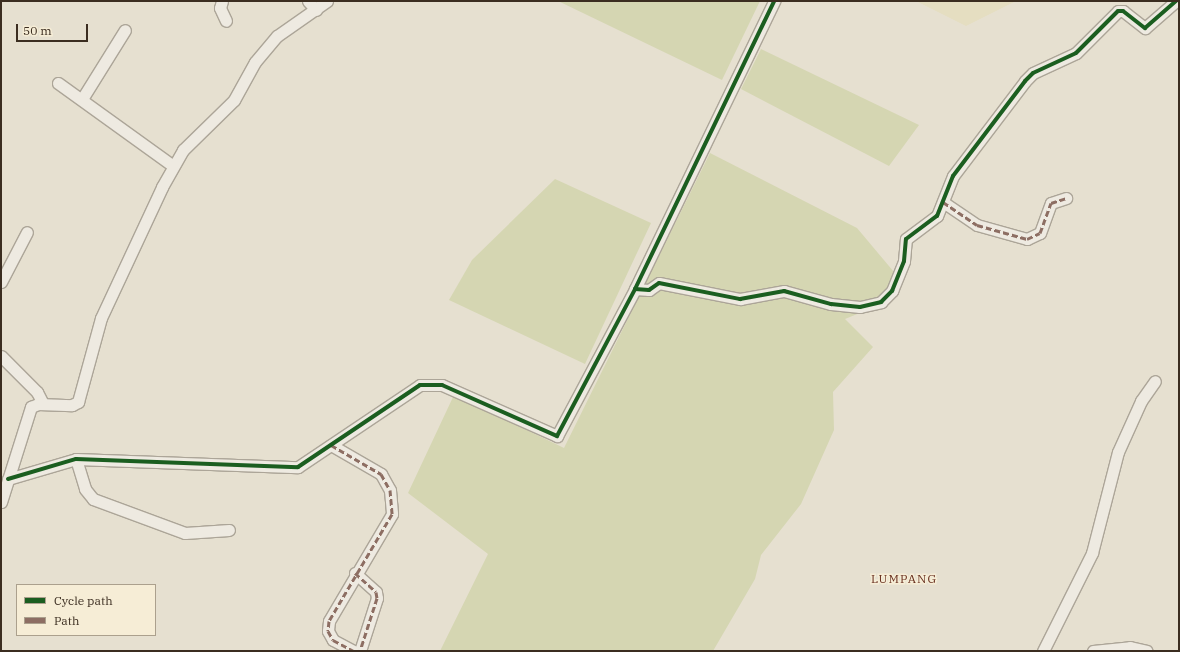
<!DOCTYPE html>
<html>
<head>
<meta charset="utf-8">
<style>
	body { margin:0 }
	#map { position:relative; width:1180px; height:652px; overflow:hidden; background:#e6e0d0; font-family:"IBM Plex Serif",serif }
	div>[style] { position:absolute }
	.farmland>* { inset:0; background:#e5dec1 }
	.green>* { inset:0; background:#d5d6b2 }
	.roads { filter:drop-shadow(1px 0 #aca598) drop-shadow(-1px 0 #aca598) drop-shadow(0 1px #aca598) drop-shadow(0 -1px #aca598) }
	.minor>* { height:11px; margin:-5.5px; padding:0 5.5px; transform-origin:5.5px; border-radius:5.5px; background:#eeeae1 }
	.quiet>* { height:3px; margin-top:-1.5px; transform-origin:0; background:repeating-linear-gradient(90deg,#8d6e63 0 6px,transparent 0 9px) }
	.cycleway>* { height:4px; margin:-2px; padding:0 2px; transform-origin:2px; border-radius:2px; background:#1b5e20 }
	span { translate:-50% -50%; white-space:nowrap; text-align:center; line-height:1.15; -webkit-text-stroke:3px #f6edd6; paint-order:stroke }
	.quarter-label { font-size:12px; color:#682f1e; letter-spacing:1px }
	.frame { position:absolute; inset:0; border:2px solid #3b2d20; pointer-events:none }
	.legend { position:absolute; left:16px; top:584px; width:140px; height:52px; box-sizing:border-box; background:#f6edd6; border:1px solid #aba08d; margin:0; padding:5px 7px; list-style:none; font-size:12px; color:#3b2d20 }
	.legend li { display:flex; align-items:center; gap:8px; height:20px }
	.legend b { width:20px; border:1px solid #aba08d }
	.scale { position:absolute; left:16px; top:24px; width:72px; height:18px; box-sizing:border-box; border:2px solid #3b2d20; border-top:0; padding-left:5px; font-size:12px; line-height:14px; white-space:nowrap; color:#3b2d20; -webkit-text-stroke:3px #f6edd6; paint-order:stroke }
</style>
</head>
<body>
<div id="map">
	<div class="farmland">
		<div style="clip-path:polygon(916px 1px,1016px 1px,966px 26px)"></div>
	</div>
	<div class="green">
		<div style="clip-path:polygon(558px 1px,760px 1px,722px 80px)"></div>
		<div style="clip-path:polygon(761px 49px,919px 125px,889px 166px,741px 89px)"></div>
		<div style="clip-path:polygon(710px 153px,857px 228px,899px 278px,872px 308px,845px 319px,873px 347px,833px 392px,834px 430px,801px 504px,761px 555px,755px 579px,713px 651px,440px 651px,488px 554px,408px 493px,454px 395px,564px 448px)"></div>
		<div style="clip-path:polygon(555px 179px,651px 223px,585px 364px,449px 300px,472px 260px)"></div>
	</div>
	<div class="roads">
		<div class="minor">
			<div style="left:222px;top:1px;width:7px;rotate:106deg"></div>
			<div style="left:220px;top:8px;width:14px;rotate:65deg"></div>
			<div style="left:308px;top:1px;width:12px;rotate:48deg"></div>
			<div style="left:58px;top:83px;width:142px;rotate:35.8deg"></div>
			<div style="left:82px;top:99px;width:81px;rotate:-58.1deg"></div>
			<div style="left:943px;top:202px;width:41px;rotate:34.1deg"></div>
			<div style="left:977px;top:225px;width:52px;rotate:15.6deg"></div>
			<div style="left:1027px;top:239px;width:14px;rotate:-25deg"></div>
			<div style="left:1040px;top:233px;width:32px;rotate:-70deg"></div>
			<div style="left:1051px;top:203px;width:16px;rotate:-18deg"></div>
			<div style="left:1px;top:282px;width:56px;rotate:-62.5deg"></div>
			<div style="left:635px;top:289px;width:14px;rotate:4deg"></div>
			<div style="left:649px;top:290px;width:12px;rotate:-35deg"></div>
			<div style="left:659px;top:283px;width:83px;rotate:11.2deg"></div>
			<div style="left:740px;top:299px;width:45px;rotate:-10.3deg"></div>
			<div style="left:784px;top:291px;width:49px;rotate:15.5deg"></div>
			<div style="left:831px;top:304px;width:29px;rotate:6deg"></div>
			<div style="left:860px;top:307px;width:22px;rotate:-13deg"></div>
			<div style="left:881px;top:302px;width:16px;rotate:-45deg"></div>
			<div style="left:892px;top:291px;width:32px;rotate:-68deg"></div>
			<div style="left:904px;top:261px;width:22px;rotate:-85deg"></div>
			<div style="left:906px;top:239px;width:39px;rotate:-37deg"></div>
			<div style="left:937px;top:216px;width:43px;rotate:-68.2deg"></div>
			<div style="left:953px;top:176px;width:119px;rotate:-52.8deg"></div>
			<div style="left:1025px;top:81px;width:11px;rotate:-45deg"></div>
			<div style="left:1033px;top:73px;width:47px;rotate:-24.9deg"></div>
			<div style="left:1076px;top:53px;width:59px;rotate:-45deg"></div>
			<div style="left:1118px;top:11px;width:5px"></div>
			<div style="left:1123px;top:11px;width:28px;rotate:38deg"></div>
			<div style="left:1145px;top:28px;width:41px;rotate:-41.1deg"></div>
			<div style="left:1px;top:356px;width:51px;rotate:45deg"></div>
			<div style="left:37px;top:392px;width:13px;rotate:63deg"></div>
			<div style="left:331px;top:445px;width:58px;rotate:30.1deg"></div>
			<div style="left:381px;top:474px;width:18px;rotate:61deg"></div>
			<div style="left:390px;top:490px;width:24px;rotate:85deg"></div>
			<div style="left:392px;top:514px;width:124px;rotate:120.5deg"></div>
			<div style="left:329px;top:621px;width:10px;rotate:96deg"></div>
			<div style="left:328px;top:631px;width:10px;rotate:61deg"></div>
			<div style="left:333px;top:640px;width:24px;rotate:28deg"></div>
			<div style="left:76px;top:459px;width:31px;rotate:73deg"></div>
			<div style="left:85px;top:489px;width:13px;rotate:51deg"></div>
			<div style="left:93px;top:499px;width:98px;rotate:20.3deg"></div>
			<div style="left:185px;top:533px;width:44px;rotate:-3.9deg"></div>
			<div style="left:8px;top:479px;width:71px;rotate:-16.4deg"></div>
			<div style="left:76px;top:459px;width:222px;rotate:2.1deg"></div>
			<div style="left:298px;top:467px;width:147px;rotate:-33.9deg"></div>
			<div style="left:420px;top:385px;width:22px"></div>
			<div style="left:442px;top:385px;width:126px;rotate:23.9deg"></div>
			<div style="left:557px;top:436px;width:166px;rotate:-62deg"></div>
			<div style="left:635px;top:289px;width:320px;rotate:-64.2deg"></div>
			<div style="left:1px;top:502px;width:100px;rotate:-72.5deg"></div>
			<div style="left:31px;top:407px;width:8px;rotate:-23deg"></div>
			<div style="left:38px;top:404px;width:34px;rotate:2deg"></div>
			<div style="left:72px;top:405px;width:7px;rotate:-27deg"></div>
			<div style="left:78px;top:402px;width:87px;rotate:-74.7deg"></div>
			<div style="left:101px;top:318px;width:145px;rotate:-65deg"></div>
			<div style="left:162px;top:187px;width:43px;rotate:-60.4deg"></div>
			<div style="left:183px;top:150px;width:71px;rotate:-44.4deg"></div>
			<div style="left:234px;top:100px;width:43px;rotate:-61.1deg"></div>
			<div style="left:255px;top:62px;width:34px;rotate:-50deg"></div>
			<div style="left:277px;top:36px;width:61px;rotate:-35deg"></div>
			<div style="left:355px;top:573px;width:28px;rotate:42deg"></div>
			<div style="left:376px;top:592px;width:6px;rotate:81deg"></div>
			<div style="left:377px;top:598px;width:56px;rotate:107.8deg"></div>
			<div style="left:1043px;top:651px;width:110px;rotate:-63.4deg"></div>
			<div style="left:1092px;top:553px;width:104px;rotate:-75.6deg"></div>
			<div style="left:1118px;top:452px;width:56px;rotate:-65.7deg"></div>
			<div style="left:1141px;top:401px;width:24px;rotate:-55deg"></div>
			<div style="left:1093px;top:651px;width:37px;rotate:-6deg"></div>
			<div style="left:1130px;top:647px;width:17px;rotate:13deg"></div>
		</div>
	</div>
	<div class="quiet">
		<div style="left:943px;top:202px;width:41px;rotate:34.1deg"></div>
		<div style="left:977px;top:225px;width:52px;rotate:15.6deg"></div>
		<div style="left:1027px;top:239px;width:14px;rotate:-25deg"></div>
		<div style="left:1040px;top:233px;width:32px;rotate:-70deg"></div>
		<div style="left:1051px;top:203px;width:16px;rotate:-18deg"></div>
		<div style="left:331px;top:445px;width:58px;rotate:30.1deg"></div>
		<div style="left:381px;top:474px;width:18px;rotate:61deg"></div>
		<div style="left:390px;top:490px;width:24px;rotate:85deg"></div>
		<div style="left:392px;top:514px;width:124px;rotate:120.5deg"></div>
		<div style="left:329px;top:621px;width:10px;rotate:96deg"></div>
		<div style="left:328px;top:631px;width:10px;rotate:61deg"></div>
		<div style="left:333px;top:640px;width:24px;rotate:28deg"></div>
		<div style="left:355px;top:573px;width:28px;rotate:42deg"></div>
		<div style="left:376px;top:592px;width:6px;rotate:81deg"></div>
		<div style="left:377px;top:598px;width:56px;rotate:107.8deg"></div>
	</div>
	<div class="cycleway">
		<div style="left:635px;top:289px;width:14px;rotate:4deg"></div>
		<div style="left:649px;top:290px;width:12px;rotate:-35deg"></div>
		<div style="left:659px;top:283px;width:83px;rotate:11.2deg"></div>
		<div style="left:740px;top:299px;width:45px;rotate:-10.3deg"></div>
		<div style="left:784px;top:291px;width:49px;rotate:15.5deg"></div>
		<div style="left:831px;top:304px;width:29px;rotate:6deg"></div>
		<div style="left:860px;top:307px;width:22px;rotate:-13deg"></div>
		<div style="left:881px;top:302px;width:16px;rotate:-45deg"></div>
		<div style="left:892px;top:291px;width:32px;rotate:-68deg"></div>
		<div style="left:904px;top:261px;width:22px;rotate:-85deg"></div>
		<div style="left:906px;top:239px;width:39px;rotate:-37deg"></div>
		<div style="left:937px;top:216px;width:43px;rotate:-68.2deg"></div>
		<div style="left:953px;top:176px;width:119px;rotate:-52.8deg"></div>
		<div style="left:1025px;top:81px;width:11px;rotate:-45deg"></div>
		<div style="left:1033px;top:73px;width:47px;rotate:-24.9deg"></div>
		<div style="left:1076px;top:53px;width:59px;rotate:-45deg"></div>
		<div style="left:1118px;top:11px;width:5px"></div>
		<div style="left:1123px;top:11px;width:28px;rotate:38deg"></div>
		<div style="left:1145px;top:28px;width:41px;rotate:-41.1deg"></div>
		<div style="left:8px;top:479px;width:71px;rotate:-16.4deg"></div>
		<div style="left:76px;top:459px;width:222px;rotate:2.1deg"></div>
		<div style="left:298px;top:467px;width:147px;rotate:-33.9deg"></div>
		<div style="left:420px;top:385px;width:22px"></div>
		<div style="left:442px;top:385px;width:126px;rotate:23.9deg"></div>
		<div style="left:557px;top:436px;width:166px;rotate:-62deg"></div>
		<div style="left:635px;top:289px;width:320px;rotate:-64.2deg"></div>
	</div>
	<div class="quarter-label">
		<span style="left:904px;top:579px">LUMPANG</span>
	</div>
	<div class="frame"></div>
	<ul class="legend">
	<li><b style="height:5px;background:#1b5e20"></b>Cycle path</li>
	<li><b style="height:5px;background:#8d6e63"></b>Path</li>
	</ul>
	<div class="scale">50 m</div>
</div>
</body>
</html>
